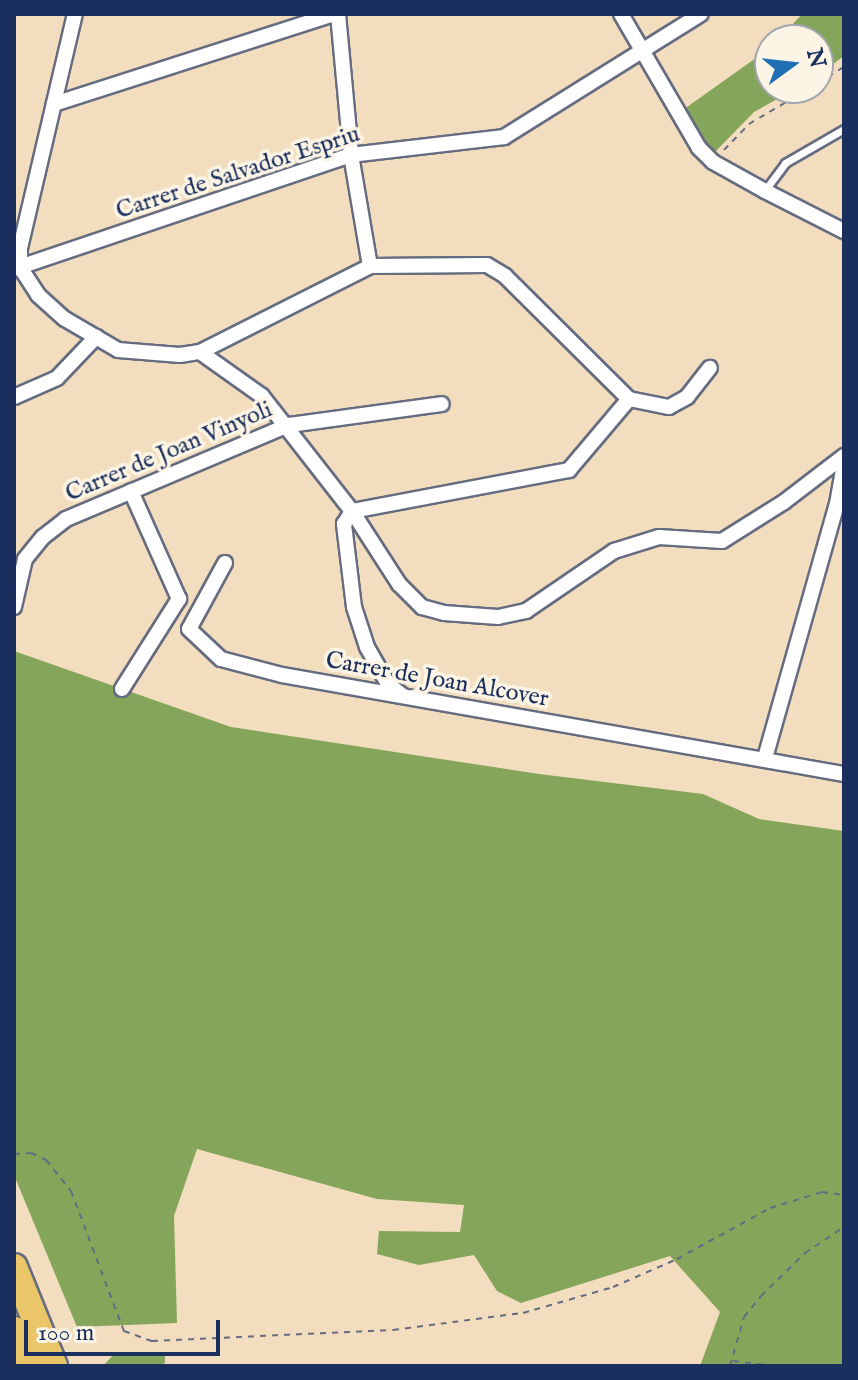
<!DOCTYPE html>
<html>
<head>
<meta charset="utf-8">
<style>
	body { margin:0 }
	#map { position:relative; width:858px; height:1380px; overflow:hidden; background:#f2debf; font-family:"IM FELL English",serif }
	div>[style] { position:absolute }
	.forest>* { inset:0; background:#84a55a }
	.path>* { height:2px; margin-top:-1px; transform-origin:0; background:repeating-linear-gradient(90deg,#666c80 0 6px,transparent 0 12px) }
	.roads { filter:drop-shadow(2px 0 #666c80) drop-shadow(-2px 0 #666c80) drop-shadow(0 2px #666c80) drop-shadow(0 -2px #666c80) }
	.lane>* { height:7px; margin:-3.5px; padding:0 3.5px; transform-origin:3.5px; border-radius:3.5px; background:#fff }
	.street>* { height:14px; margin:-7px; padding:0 7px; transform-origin:7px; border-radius:7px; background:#fff }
	.highway>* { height:26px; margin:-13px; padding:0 13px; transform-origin:13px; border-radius:13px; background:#eac669 }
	span { translate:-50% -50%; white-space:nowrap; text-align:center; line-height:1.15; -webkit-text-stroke:7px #fcf5e5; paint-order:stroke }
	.street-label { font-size:24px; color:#1b2f5e }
	.frame { position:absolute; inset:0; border:16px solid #1b2f5e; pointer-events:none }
	.north { position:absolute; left:754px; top:24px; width:80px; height:80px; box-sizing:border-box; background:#fcf5e5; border:2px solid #a2a6af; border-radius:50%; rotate:75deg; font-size:22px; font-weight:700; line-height:32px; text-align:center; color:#1b2f5e }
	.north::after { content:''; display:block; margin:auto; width:28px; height:36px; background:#1f6fb2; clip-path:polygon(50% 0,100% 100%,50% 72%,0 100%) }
	.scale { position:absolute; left:24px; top:1320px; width:196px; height:36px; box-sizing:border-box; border:4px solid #1b2f5e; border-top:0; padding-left:10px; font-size:24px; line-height:28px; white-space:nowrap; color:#1b2f5e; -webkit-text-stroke:6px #fcf5e5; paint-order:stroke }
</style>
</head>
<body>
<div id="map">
	<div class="forest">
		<div style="clip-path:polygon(802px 14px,844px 14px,844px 56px,818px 75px,818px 40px,778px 40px)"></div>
		<div style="clip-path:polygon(770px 48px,770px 88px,797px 88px,754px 112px,715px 152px,680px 112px)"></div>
		<div style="clip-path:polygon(14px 651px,231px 727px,539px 774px,703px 794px,759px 819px,844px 831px,844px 1366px,700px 1366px,720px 1312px,670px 1256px,521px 1303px,497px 1291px,474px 1255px,419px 1265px,377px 1254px,379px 1231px,460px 1232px,464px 1205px,377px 1199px,197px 1149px,174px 1216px,177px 1323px,77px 1327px,14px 1175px)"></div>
		<div style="clip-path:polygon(115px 1353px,165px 1353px,165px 1363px,158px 1366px,103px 1366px)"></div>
	</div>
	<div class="path">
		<div style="left:818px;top:83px;width:31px;rotate:-32deg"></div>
		<div style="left:724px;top:150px;width:36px;rotate:-46deg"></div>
		<div style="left:749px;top:124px;width:71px;rotate:-30.5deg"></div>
		<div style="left:14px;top:1154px;width:17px;rotate:-3deg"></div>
		<div style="left:31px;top:1153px;width:17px;rotate:25deg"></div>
		<div style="left:46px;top:1160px;width:40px;rotate:51deg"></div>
		<div style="left:71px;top:1191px;width:150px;rotate:69.3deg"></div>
		<div style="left:124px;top:1331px;width:30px;rotate:20deg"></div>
		<div style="left:152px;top:1341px;width:241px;rotate:-2.6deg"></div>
		<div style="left:393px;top:1330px;width:131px;rotate:-7.5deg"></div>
		<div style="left:523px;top:1313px;width:94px;rotate:-16.1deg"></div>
		<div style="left:613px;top:1287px;width:70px;rotate:-23.6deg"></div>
		<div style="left:677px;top:1259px;width:106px;rotate:-28.7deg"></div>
		<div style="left:770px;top:1208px;width:54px;rotate:-17.1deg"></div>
		<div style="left:822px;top:1192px;width:22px;rotate:8deg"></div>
		<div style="left:733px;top:1361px;width:42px;rotate:6.8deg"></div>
		<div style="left:730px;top:1366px;width:51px;rotate:-74.1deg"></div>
		<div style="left:744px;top:1317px;width:27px;rotate:-51deg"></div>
		<div style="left:761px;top:1296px;width:62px;rotate:-44.3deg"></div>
		<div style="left:805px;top:1253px;width:47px;rotate:-33.7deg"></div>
	</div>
	<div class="roads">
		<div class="lane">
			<div style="left:765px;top:190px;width:34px;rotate:-53deg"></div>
			<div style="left:785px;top:163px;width:68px;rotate:-30deg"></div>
		</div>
		<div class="street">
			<div style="left:338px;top:14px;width:142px;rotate:84.7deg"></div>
			<div style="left:351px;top:155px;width:113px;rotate:80.3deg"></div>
			<div style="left:621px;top:14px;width:155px;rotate:59.8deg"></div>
			<div style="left:699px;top:148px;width:20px;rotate:45deg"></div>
			<div style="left:713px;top:162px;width:60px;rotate:29.1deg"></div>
			<div style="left:765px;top:191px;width:89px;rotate:26.9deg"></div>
			<div style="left:54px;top:104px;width:295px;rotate:-17.8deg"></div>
			<div style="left:20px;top:267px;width:33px;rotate:57deg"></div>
			<div style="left:38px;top:295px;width:36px;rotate:42deg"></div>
			<div style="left:65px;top:319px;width:61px;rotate:30.3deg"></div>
			<div style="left:118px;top:350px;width:62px;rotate:4.6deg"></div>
			<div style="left:180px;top:355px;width:20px;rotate:-9deg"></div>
			<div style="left:200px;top:352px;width:76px;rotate:35.4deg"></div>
			<div style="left:262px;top:396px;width:146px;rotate:52deg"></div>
			<div style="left:352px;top:511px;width:87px;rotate:57.2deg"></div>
			<div style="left:399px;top:584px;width:33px;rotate:45deg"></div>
			<div style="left:422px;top:607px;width:23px;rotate:15deg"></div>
			<div style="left:444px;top:613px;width:54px;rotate:4.2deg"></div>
			<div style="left:498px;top:617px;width:29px;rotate:-12deg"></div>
			<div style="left:526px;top:611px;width:107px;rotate:-34.3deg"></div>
			<div style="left:614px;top:551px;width:47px;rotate:-17.3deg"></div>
			<div style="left:659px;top:537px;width:63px;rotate:3.6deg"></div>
			<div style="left:722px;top:541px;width:73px;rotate:-32.2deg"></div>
			<div style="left:784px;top:502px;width:76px;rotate:-37.5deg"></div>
			<div style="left:20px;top:267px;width:19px;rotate:-90deg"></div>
			<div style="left:20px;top:248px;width:240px;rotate:-76.8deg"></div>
			<div style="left:14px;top:269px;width:356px;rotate:-18.7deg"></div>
			<div style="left:351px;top:155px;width:154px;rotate:-6.7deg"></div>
			<div style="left:504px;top:137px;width:232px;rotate:-32deg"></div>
			<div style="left:200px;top:352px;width:191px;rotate:-26.8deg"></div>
			<div style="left:370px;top:266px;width:117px;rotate:-0.5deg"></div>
			<div style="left:487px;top:265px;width:21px;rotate:31deg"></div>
			<div style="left:505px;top:276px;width:175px;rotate:44.8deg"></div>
			<div style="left:629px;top:399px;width:41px;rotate:11.3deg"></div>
			<div style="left:669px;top:407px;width:21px;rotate:-29deg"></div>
			<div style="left:687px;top:397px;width:37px;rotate:-52deg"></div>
			<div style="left:14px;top:397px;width:47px;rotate:-23.8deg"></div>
			<div style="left:57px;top:378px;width:57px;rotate:-46.4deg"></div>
			<div style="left:225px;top:563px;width:75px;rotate:118.6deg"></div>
			<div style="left:189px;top:629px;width:44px;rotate:43.2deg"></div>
			<div style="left:221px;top:659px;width:63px;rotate:14.7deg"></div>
			<div style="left:282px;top:675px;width:571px;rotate:9.99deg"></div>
			<div style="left:14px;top:607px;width:49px;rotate:-77.1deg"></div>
			<div style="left:25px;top:559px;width:28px;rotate:-51deg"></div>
			<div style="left:43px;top:537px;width:29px;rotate:-38deg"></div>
			<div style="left:66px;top:519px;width:242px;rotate:-22.9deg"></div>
			<div style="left:289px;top:425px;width:154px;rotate:-7.8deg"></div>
			<div style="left:122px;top:689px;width:107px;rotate:-57.7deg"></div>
			<div style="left:179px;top:599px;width:118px;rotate:-114deg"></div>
			<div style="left:402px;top:695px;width:18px;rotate:-142deg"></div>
			<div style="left:388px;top:684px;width:43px;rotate:-119.6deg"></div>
			<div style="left:367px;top:647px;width:42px;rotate:-108deg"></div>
			<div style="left:354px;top:607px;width:84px;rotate:-96.9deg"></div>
			<div style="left:344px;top:524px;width:15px;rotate:-58deg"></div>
			<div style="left:352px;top:511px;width:221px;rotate:-10.7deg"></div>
			<div style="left:569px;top:470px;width:93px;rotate:-49.8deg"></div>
			<div style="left:765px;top:758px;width:264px;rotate:-74.2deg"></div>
			<div style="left:837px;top:504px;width:39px;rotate:-80deg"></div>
		</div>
		<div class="highway">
			<div style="left:14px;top:1267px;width:107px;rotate:68deg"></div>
			<div style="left:14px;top:1330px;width:39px;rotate:69deg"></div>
		</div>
	</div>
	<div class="street-label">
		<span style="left:238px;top:173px;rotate:-18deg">Carrer de Salvador Espriu</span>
		<span style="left:169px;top:452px;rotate:-23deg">Carrer de Joan Vinyoli</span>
		<span style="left:437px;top:680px;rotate:10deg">Carrer de Joan Alcover</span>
	</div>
	<div class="frame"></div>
	<div class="north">N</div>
	<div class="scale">100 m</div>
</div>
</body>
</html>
